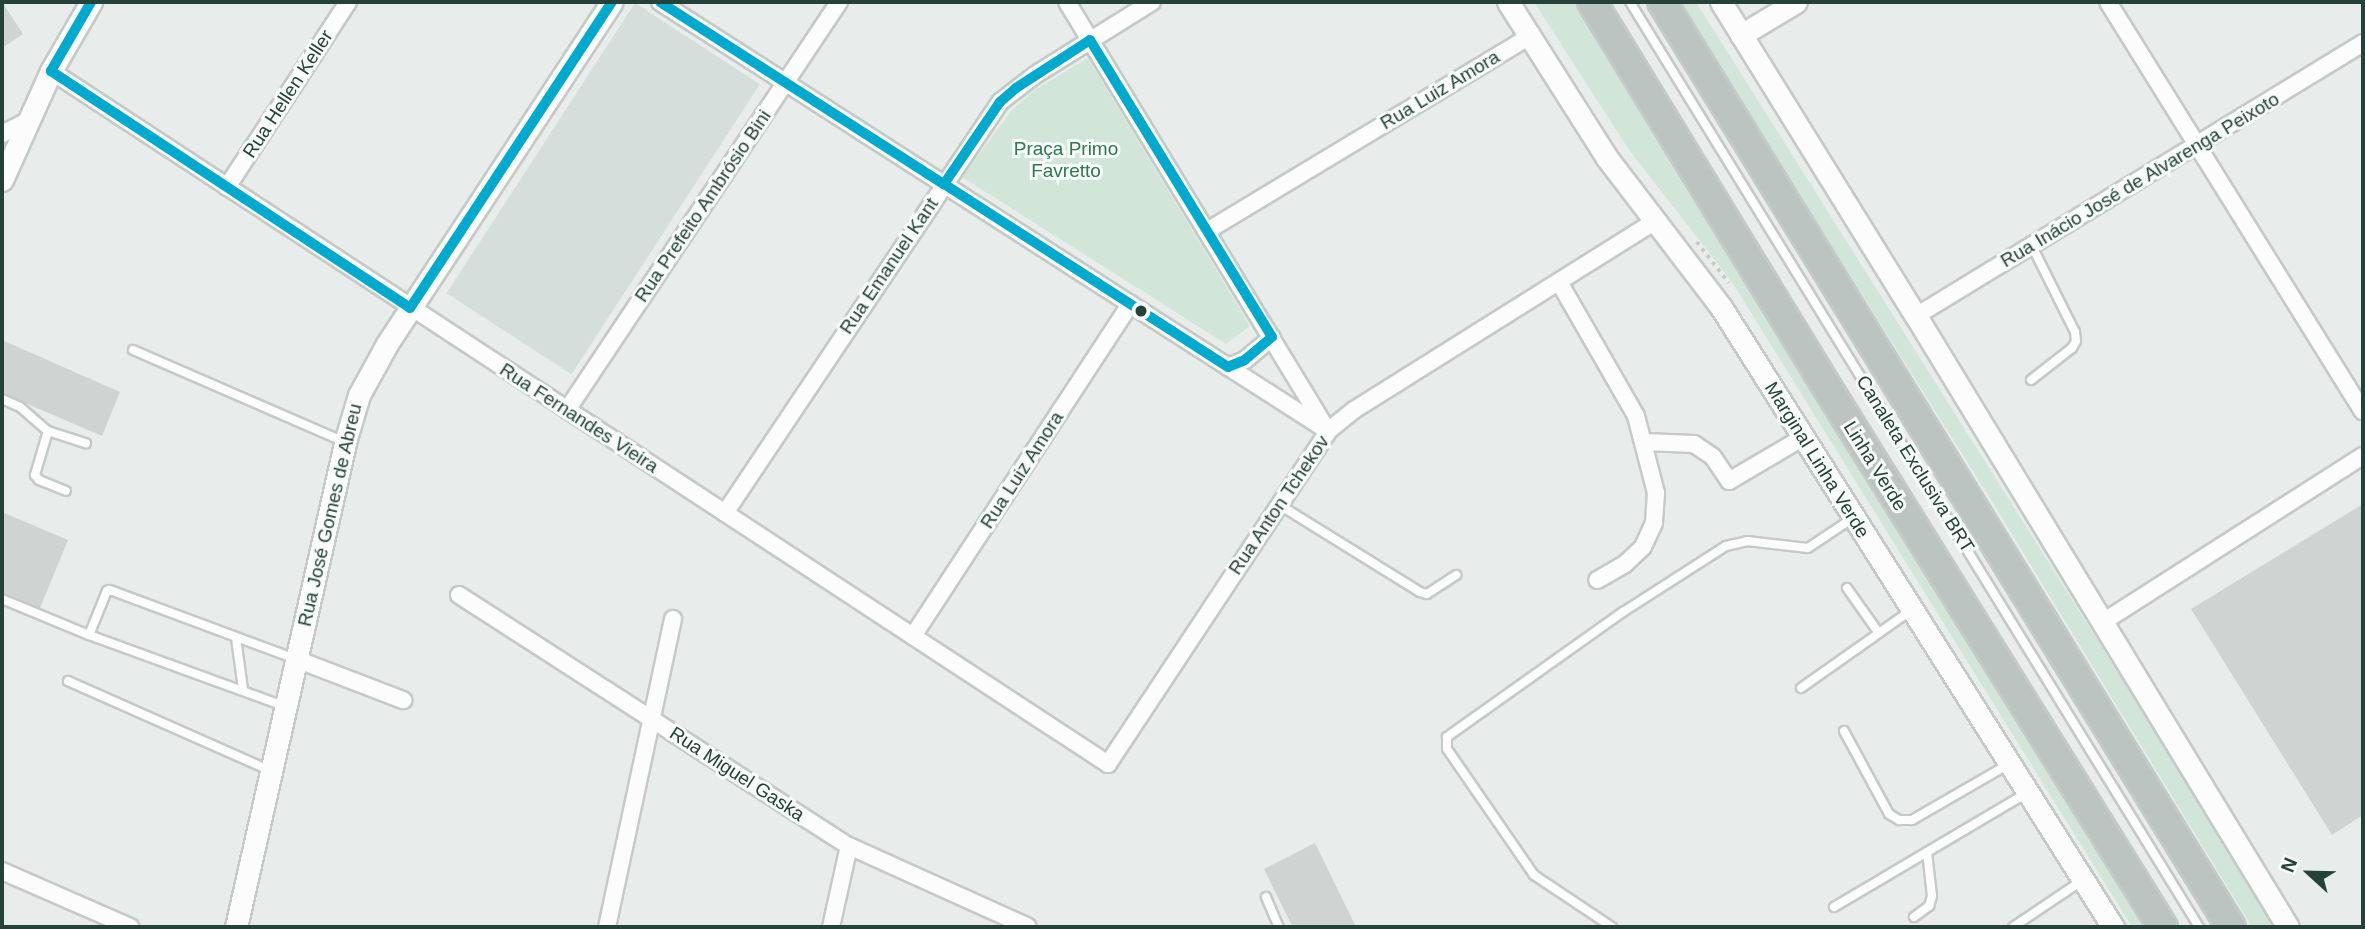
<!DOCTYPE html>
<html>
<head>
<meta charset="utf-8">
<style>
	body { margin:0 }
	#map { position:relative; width:2365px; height:929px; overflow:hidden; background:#e8edeb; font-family:Helvetica,sans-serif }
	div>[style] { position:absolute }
	.built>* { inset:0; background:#d6dedb; transform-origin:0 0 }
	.green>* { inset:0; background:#d1e6d8 }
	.building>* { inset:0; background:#cfd4d2 }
	.path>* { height:3.5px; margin-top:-1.75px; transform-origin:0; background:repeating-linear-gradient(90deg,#c3ccca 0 3.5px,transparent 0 8.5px) }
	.roads { filter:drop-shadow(2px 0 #c5cac8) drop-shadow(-2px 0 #c5cac8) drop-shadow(0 2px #c5cac8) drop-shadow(0 -2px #c5cac8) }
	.lane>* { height:8px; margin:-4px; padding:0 4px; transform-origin:4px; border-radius:4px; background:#fcfcfc }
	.street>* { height:16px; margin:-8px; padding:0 8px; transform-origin:8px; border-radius:8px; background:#fcfcfc }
	.secondary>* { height:21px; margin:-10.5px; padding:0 10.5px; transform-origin:10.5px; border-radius:10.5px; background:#fcfcfc }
	.highway>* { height:28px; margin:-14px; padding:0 14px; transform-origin:14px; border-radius:14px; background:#bcc4c2 }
	.bus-1>* { height:10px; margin:-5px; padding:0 5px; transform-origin:5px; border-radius:5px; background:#00a9ce }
	.dots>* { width:19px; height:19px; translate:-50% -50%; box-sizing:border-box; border:4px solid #f7fbf9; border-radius:50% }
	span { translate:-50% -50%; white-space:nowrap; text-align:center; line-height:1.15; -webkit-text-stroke:6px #f7fbf9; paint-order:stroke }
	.street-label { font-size:19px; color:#24423a }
	.park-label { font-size:19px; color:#2d7a4b }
	.frame { position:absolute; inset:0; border:4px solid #24423a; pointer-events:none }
	.north { position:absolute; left:2274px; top:838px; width:70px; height:70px; -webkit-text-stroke:5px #f7fbf9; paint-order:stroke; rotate:292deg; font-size:19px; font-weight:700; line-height:28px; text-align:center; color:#24423a }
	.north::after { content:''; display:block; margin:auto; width:24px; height:32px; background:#24423a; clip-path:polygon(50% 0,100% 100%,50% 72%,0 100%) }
</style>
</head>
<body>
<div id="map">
	<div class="built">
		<div style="left:635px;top:3px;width:149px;height:346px;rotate:33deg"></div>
	</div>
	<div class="green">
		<div style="clip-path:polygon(1534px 2px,1577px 2px,2150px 927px,2132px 927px,1732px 282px,1629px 150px)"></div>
		<div style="clip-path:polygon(1678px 2px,1696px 2px,2278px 927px,2252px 927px,1988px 495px)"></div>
		<div style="clip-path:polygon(1088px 58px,1250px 326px,1226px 344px,962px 177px,1012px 110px,1036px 89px)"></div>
	</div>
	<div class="building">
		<div style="clip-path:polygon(2px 2px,23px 34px,2px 48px)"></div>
		<div style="clip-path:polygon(2px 340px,120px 392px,102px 436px,2px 393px)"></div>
		<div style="clip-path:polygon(2363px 504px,2363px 815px,2332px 835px,2191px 609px)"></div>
		<div style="clip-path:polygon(2px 512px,68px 540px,40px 608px,2px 592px)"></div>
		<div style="clip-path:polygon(1315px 843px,1334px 882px,1356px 927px,1293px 927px,1287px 916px,1264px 869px)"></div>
	</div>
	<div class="path">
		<div style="left:1697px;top:242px;width:52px;rotate:52deg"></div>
	</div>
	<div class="roads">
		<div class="lane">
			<div style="left:1630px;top:2px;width:1086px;rotate:58.4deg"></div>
			<div style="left:133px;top:350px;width:231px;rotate:23.5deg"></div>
			<div style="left:2031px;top:380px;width:52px;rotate:-38deg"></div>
			<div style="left:2072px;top:348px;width:8px;rotate:-60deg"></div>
			<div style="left:2076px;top:341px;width:9px;rotate:-96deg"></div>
			<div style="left:2075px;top:332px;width:96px;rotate:-116.6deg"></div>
			<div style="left:2px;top:399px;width:20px;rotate:24deg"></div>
			<div style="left:20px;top:407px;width:37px;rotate:41deg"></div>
			<div style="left:48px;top:431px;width:46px;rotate:106.5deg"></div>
			<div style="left:35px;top:475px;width:6px;rotate:51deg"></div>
			<div style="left:39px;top:480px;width:29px;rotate:22deg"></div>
			<div style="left:48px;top:431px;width:40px;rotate:18deg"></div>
			<div style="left:1278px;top:504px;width:167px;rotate:31.8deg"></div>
			<div style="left:1420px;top:592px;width:7px;rotate:16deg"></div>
			<div style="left:1427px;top:594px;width:35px;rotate:-33deg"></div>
			<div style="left:1847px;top:588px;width:54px;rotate:54.8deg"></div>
			<div style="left:2px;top:599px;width:94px;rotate:22.5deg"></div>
			<div style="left:89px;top:635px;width:208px;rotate:20deg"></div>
			<div style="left:89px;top:635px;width:48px;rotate:-67.8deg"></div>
			<div style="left:107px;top:591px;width:3px;rotate:-18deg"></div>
			<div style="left:110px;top:590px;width:198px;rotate:20.4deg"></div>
			<div style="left:236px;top:638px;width:51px;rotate:82.2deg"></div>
			<div style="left:68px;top:681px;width:220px;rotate:23.9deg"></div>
			<div style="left:1801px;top:688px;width:133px;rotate:-35.2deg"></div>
			<div style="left:1844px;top:731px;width:94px;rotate:61.5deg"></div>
			<div style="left:1889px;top:814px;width:12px;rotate:31deg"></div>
			<div style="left:1899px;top:820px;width:13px"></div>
			<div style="left:1912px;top:820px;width:112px;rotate:-30deg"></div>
			<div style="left:1266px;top:897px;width:33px;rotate:67deg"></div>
			<div style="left:1834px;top:907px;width:224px;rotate:-30.6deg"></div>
			<div style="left:1914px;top:917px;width:19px;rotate:-36deg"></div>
			<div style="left:1929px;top:906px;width:10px;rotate:-73deg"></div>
			<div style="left:1932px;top:896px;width:44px;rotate:-96.5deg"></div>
			<div style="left:1612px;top:927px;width:94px;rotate:-146.3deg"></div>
			<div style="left:1534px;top:875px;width:153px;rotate:-124.6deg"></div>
			<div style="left:1447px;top:749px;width:12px;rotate:-90deg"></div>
			<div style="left:1447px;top:737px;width:216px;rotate:-35.4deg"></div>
			<div style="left:1623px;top:612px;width:122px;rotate:-32.7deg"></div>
			<div style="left:1726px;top:546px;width:22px;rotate:-13deg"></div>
			<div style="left:1747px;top:541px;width:61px;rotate:6.5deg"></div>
			<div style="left:1808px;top:548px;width:54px;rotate:-33.7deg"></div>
			<div style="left:2013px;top:927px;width:84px;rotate:-33.9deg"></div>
		</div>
		<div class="street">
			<div style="left:660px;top:2px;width:794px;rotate:32.71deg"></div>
			<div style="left:1067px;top:2px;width:496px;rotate:58.7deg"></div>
			<div style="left:2108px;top:2px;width:482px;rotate:58.1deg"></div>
			<div style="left:51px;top:71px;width:1264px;rotate:33.25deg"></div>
			<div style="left:1108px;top:764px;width:399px;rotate:-56.5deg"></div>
			<div style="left:1328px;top:431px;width:33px;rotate:-39deg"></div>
			<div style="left:1354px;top:410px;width:355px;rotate:-32.1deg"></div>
			<div style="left:2px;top:134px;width:28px;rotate:-27deg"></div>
			<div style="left:227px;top:187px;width:221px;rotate:-56.8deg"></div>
			<div style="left:1207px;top:231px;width:377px;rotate:-31.1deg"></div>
			<div style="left:1559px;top:282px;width:155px;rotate:60.1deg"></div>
			<div style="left:1636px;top:416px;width:80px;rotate:75.4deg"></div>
			<div style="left:1656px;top:493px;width:30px;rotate:94deg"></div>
			<div style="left:1654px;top:523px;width:26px;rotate:115deg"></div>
			<div style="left:1643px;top:547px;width:25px;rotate:137deg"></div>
			<div style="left:1625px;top:564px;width:32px;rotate:150deg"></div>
			<div style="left:1916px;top:316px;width:524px;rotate:-31.41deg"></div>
			<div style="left:1228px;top:367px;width:18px;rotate:-22deg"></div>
			<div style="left:1245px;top:360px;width:35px;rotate:-40deg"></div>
			<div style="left:567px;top:410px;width:490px;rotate:-56.3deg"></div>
			<div style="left:1644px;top:442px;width:50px;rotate:2.3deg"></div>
			<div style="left:1694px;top:444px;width:23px;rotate:34deg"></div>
			<div style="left:1713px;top:457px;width:29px;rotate:56deg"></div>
			<div style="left:1729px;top:481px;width:85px;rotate:-30.5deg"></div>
			<div style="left:725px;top:513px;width:495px;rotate:-56.2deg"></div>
			<div style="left:1000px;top:102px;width:44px;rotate:-37.6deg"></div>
			<div style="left:1035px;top:75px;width:138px;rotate:-32deg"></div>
			<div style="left:459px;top:595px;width:464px;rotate:32.8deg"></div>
			<div style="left:849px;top:846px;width:196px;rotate:24.3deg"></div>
			<div style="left:2103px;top:622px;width:308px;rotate:-32.6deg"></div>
			<div style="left:913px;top:636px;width:397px;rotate:-56.8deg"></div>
			<div style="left:296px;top:659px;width:115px;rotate:21deg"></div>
			<div style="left:2px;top:871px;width:140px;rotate:23.6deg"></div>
			<div style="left:607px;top:927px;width:315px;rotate:-77.9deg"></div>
			<div style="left:831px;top:927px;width:83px;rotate:-77.5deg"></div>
		</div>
		<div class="secondary">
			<div style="left:1508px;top:2px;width:185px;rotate:57.6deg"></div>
			<div style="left:1607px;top:158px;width:188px;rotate:52.6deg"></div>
			<div style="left:1721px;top:307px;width:734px;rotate:57.7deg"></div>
			<div style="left:1721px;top:2px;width:370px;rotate:58.2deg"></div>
			<div style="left:1916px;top:316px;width:715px;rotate:58.67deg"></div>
			<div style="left:1741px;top:35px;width:64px;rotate:-31deg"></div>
			<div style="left:2px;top:180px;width:120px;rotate:-65.8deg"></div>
			<div style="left:51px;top:71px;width:80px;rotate:-59.9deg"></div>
			<div style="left:236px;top:927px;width:497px;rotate:-77.3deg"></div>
			<div style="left:345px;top:442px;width:49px;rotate:-73.4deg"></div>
			<div style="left:359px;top:395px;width:58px;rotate:-61.2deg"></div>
			<div style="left:387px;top:344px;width:409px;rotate:-56.7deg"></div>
		</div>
		<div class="highway">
			<div style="left:1592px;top:2px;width:432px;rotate:58.6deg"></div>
			<div style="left:1817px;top:371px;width:655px;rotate:58.11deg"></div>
			<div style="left:1662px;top:2px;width:1086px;rotate:58.4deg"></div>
		</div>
	</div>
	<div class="bus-1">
		<div style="left:91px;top:2px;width:80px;rotate:120.1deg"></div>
		<div style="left:51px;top:71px;width:430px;rotate:33.4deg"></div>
		<div style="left:410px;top:308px;width:367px;rotate:-56.6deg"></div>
		<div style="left:660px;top:2px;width:337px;rotate:32.7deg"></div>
		<div style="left:1090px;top:40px;width:348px;rotate:58.5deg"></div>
		<div style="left:1272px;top:337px;width:35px;rotate:140deg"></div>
		<div style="left:1245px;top:360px;width:18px;rotate:158deg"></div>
		<div style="left:1228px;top:367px;width:338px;rotate:-147.2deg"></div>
		<div style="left:944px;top:184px;width:99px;rotate:-55.7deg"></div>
		<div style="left:1000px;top:102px;width:21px;rotate:-41deg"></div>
		<div style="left:1016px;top:88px;width:88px;rotate:-33deg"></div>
	</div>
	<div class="dots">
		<div style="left:1141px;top:311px;background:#24423a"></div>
	</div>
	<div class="street-label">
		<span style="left:1440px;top:90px;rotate:-31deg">Rua Luiz Amora</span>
		<span style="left:288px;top:94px;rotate:-57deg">Rua Hellen Keller</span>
		<span style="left:2140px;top:180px;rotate:-31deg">Rua Inácio José de Alvarenga Peixoto</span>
		<span style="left:703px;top:206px;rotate:-56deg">Rua Prefeito Ambrósio Bini</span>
		<span style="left:889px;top:266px;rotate:-56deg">Rua Emanuel Kant</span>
		<span style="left:579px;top:418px;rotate:33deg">Rua Fernandes Vieira</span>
		<span style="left:1817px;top:460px;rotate:58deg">Marginal Linha Verde</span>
		<span style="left:1915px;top:464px;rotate:58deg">Canaleta Exclusiva BRT</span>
		<span style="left:1875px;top:466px;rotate:58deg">Linha Verde</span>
		<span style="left:1022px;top:470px;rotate:-57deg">Rua Luiz Amora</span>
		<span style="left:1279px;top:505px;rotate:-56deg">Rua Anton Tchekov</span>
		<span style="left:330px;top:515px;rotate:-77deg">Rua José Gomes de Abreu</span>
		<span style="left:737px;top:774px;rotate:33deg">Rua Miguel Gaska</span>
	</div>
	<div class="park-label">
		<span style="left:1066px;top:160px">Praça Primo<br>Favretto</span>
	</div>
	<div class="frame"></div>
	<div class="north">N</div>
</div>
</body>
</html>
